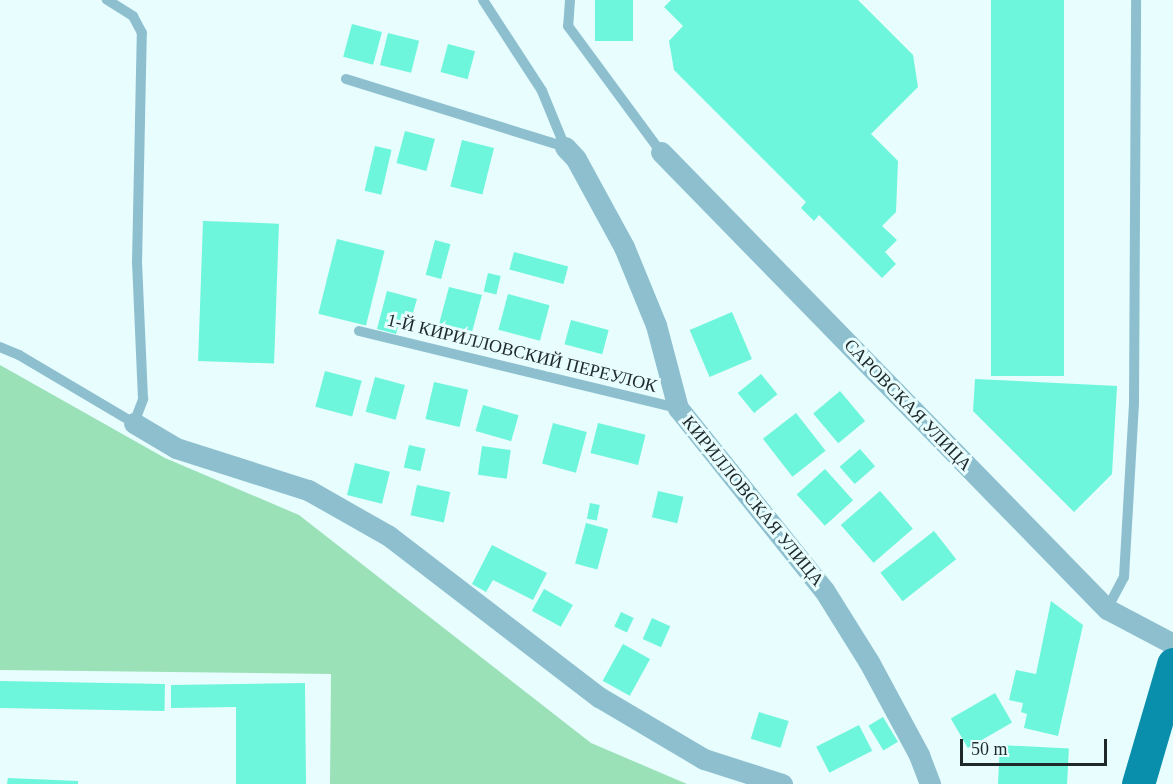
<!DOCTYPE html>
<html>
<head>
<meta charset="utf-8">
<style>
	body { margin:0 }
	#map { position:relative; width:1173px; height:784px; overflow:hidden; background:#e7fdfe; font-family:"Times New Roman",serif }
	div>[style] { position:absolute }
	.green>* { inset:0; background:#9be1b8 }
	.building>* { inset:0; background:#6df6db; transform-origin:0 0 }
	.service>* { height:10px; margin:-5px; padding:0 5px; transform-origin:5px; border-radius:5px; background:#8ebfcf }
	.minor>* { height:21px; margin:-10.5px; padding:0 10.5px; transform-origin:10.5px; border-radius:10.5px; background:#8ebfcf }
	.primary>* { height:33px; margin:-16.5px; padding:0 16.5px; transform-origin:16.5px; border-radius:16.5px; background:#098eab }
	span { translate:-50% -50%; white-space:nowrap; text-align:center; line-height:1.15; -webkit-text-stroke:6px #e7fdfe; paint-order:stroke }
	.street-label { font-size:18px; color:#1f292a }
	.scale { position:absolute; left:960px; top:739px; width:147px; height:27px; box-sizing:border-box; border:3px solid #1f292a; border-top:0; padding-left:8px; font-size:18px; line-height:21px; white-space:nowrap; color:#1f292a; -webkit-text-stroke:4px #e7fdfe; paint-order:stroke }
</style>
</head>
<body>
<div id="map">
	<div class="green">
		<div style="clip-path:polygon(0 365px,165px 458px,299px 515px,591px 743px,687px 784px,330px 784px,331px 674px,0 670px)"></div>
	</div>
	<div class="building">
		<div style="left:595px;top:0;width:38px;height:41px"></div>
		<div style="clip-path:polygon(671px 0,858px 0,913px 55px,918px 87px,871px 134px,898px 161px,896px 212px,882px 226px,897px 240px,885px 252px,896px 264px,882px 278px,819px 215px,814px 221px,801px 208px,806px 202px,674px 70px,669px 41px,683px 26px,664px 7px)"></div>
		<div style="left:991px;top:0;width:73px;height:376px"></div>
		<div style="left:352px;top:24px;width:31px;height:34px;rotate:15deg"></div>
		<div style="left:388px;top:33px;width:32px;height:33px;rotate:14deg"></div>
		<div style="left:448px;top:44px;width:28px;height:29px;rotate:15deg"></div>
		<div style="left:405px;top:131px;width:31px;height:33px;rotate:15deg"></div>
		<div style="left:462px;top:140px;width:33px;height:48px;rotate:14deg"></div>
		<div style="left:375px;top:146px;width:17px;height:46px;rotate:13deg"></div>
		<div style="left:203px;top:221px;width:76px;height:140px;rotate:2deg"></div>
		<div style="left:337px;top:239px;width:49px;height:77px;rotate:14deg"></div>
		<div style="left:435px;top:240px;width:16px;height:36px;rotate:15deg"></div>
		<div style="left:514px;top:252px;width:56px;height:18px;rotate:15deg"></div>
		<div style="left:488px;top:273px;width:13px;height:19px;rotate:13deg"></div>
		<div style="clip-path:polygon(449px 287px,482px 295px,472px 332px,461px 329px,457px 345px,435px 339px)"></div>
		<div style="clip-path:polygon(387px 291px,417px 299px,409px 327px,399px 324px,396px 334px,377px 329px)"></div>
		<div style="left:508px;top:294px;width:43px;height:37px;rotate:15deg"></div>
		<div style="left:732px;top:312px;width:51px;height:46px;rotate:67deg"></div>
		<div style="left:571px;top:320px;width:39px;height:25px;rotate:15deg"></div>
		<div style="left:325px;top:371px;width:38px;height:37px;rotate:15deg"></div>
		<div style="left:761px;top:374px;width:26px;height:30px;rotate:51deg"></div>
		<div style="left:375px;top:377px;width:31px;height:36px;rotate:15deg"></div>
		<div style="clip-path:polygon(975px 379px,1117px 386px,1112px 474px,1074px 512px,973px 411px)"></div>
		<div style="left:434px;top:382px;width:35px;height:38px;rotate:13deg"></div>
		<div style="left:840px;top:391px;width:39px;height:35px;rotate:50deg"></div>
		<div style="left:483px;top:405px;width:37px;height:27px;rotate:16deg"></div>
		<div style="left:796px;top:413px;width:48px;height:42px;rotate:52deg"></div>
		<div style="left:553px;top:423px;width:35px;height:42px;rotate:15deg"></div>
		<div style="left:598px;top:423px;width:49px;height:31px;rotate:14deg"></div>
		<div style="left:409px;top:445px;width:17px;height:23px;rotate:13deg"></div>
		<div style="left:482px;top:446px;width:29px;height:29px;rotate:8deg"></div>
		<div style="left:860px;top:449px;width:23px;height:27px;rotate:49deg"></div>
		<div style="left:355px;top:463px;width:36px;height:33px;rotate:14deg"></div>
		<div style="left:825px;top:469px;width:42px;height:38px;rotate:48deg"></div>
		<div style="left:417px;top:485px;width:34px;height:31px;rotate:12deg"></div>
		<div style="left:658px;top:491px;width:26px;height:27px;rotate:13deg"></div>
		<div style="left:880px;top:491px;width:50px;height:52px;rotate:49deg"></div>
		<div style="left:590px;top:503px;width:10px;height:16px;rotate:11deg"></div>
		<div style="left:586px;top:523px;width:23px;height:42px;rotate:15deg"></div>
		<div style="left:934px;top:531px;width:36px;height:68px;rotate:52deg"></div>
		<div style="clip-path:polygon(492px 545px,547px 573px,533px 600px,493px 580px,486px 592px,472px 584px)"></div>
		<div style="left:544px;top:589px;width:33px;height:25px;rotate:29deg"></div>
		<div style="clip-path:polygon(1051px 601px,1083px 625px,1058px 736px,1024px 728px,1027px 714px,1021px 712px,1023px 703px,1009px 700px,1016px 670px,1036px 674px)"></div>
		<div style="left:621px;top:612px;width:14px;height:16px;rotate:25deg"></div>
		<div style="left:652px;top:618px;width:20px;height:23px;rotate:24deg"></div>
		<div style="left:623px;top:644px;width:31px;height:42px;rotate:29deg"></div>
		<div style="left:0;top:681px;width:165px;height:27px;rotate:1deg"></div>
		<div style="clip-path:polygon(305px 683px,306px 784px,236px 784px,236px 707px,171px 708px,171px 685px)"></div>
		<div style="left:995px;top:693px;width:34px;height:51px;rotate:60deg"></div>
		<div style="left:759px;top:712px;width:31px;height:28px;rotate:17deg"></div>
		<div style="left:883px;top:717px;width:29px;height:17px;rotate:59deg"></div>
		<div style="left:859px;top:725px;width:29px;height:48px;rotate:63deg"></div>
		<div style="left:1000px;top:745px;width:69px;height:39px;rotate:3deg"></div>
		<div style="clip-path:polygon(8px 778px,78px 781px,78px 784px,7px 784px)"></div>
	</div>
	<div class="service">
		<div style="left:483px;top:0;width:108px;rotate:57deg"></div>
		<div style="left:542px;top:91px;width:61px;rotate:67.7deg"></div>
		<div style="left:570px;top:0;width:26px;rotate:94deg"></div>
		<div style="left:568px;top:26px;width:157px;rotate:53.6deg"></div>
		<div style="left:346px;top:79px;width:229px;rotate:17.2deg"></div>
		<div style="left:359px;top:331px;width:328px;rotate:13.6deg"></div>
		<div style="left:0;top:347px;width:21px;rotate:23deg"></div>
		<div style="left:19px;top:355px;width:134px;rotate:30.6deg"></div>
		<div style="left:134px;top:423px;width:26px;rotate:-69deg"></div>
		<div style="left:143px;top:399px;width:136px;rotate:-92.5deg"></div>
		<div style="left:137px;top:263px;width:230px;rotate:-88.8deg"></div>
		<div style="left:142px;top:33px;width:19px;rotate:-118deg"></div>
		<div style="left:133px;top:16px;width:31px;rotate:-148deg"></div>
		<div style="left:1107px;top:609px;width:36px;rotate:-62deg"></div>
		<div style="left:1124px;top:577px;width:173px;rotate:-86.7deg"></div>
		<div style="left:1134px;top:404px;width:404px;rotate:-89.7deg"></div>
	</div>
	<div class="minor">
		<div style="left:565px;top:147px;width:16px;rotate:47deg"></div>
		<div style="left:576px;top:159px;width:100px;rotate:61.4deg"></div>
		<div style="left:624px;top:247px;width:84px;rotate:67.7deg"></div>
		<div style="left:656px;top:325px;width:86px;rotate:75.2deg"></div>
		<div style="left:678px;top:408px;width:233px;rotate:51.3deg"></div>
		<div style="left:824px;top:590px;width:85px;rotate:58deg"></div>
		<div style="left:869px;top:662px;width:106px;rotate:61.7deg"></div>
		<div style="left:919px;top:755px;width:31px;rotate:69deg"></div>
		<div style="left:661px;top:152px;width:639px;rotate:45.7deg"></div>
		<div style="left:1107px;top:609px;width:75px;rotate:27.9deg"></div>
		<div style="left:134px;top:423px;width:49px;rotate:30.8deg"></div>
		<div style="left:176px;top:448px;width:139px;rotate:17.7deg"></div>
		<div style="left:308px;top:490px;width:93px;rotate:29.6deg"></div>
		<div style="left:389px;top:536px;width:265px;rotate:37.5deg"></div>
		<div style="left:599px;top:697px;width:122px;rotate:30.6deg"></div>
		<div style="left:704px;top:759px;width:82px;rotate:17.8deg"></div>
	</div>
	<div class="primary">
		<div style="left:1138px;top:784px;width:125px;rotate:-73.7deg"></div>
	</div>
	<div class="street-label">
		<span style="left:522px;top:353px;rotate:14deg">1-Й КИРИЛЛОВСКИЙ ПЕРЕУЛОК</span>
		<span style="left:908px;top:405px;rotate:46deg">САРОВСКАЯ УЛИЦА</span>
		<span style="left:753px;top:501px;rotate:51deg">КИРИЛЛОВСКАЯ УЛИЦА</span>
	</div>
	<div class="scale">50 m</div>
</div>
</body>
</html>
